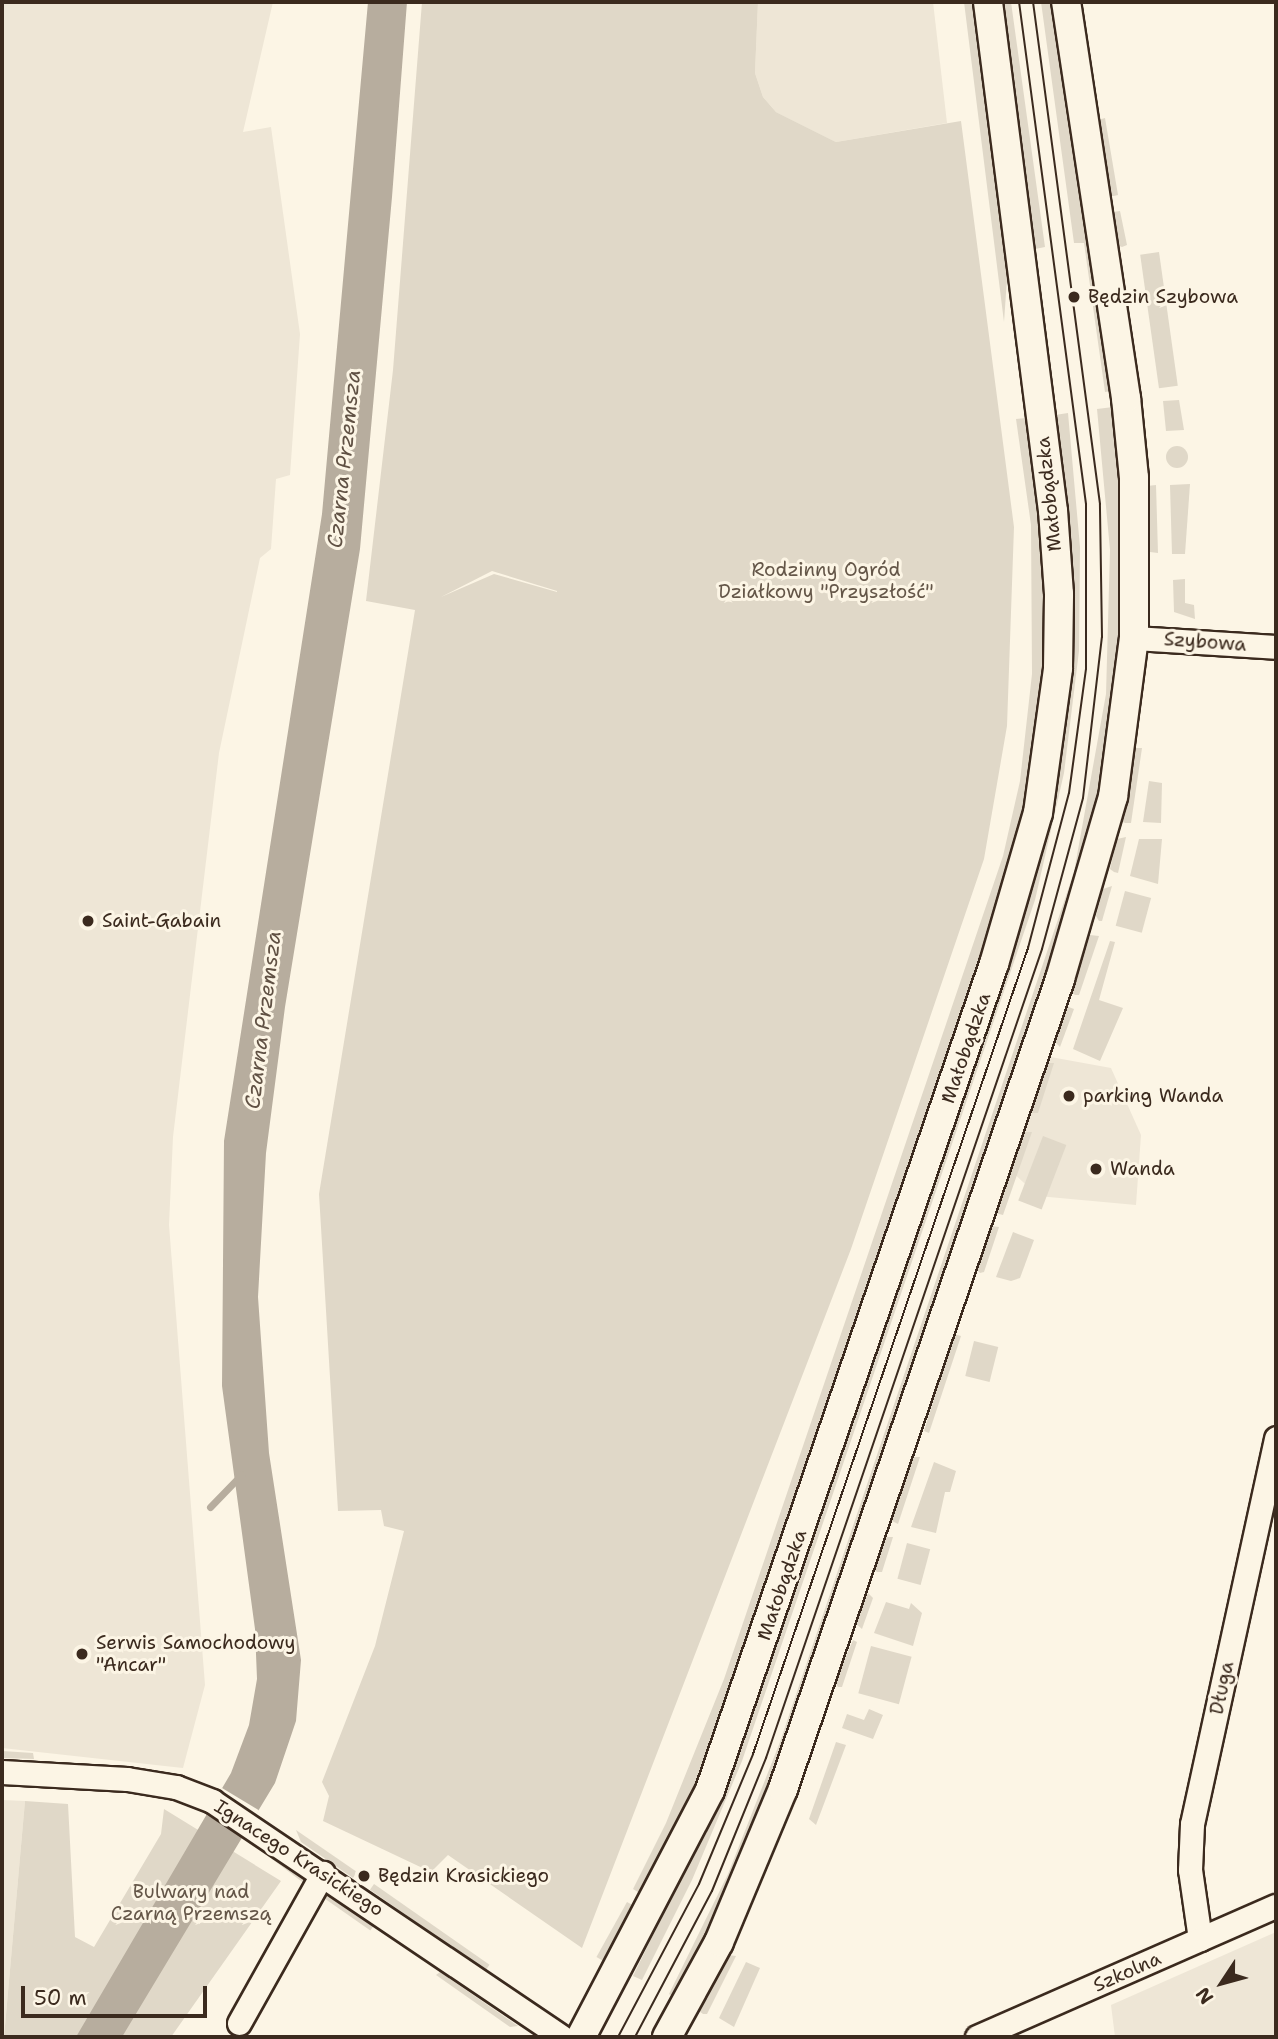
<!DOCTYPE html>
<html>
<head>
<meta charset="utf-8">
<style>
	body { margin:0 }
	#map { position:relative; width:1278px; height:2039px; overflow:hidden; background:#fcf5e5; font-family:"Shantell Sans",sans-serif }
	div>[style] { position:absolute }
	.built>* { inset:0; background:#eee6d6 }
	.green>* { inset:0; background:#e0d8c8; transform-origin:0 0 }
	.round { border-radius:50% }
	.water>* { inset:0; background:#b7ad9e }
	.pier>* { inset:0; background:#fcf5e5; transform-origin:0 0 }
	.stream>* { height:7px; margin:-3.5px; padding:0 3.5px; transform-origin:3.5px; border-radius:3.5px; background:#b7ad9e }
	.roads { filter:drop-shadow(2px 0 #3b2a1e) drop-shadow(-2px 0 #3b2a1e) drop-shadow(0 2px #3b2a1e) drop-shadow(0 -2px #3b2a1e) }
	.minor>* { height:23px; margin:-11.5px; padding:0 11.5px; transform-origin:11.5px; border-radius:11.5px; background:#fcf5e5 }
	.tertiary>* { height:28px; margin:-14px; padding:0 14px; transform-origin:14px; border-radius:14px; background:#fcf5e5 }
	.tram>* { height:2px; margin:-1px; padding:0 1px; transform-origin:1px; border-radius:1px; background:#3b2a1e }
	.dots>* { width:19px; height:19px; translate:-50% -50%; box-sizing:border-box; border:4px solid #fcf5e5; border-radius:50% }
	span { translate:-50% -50%; white-space:nowrap; text-align:center; line-height:1.15; -webkit-text-stroke:6px #fcf5e5; paint-order:stroke }
	.poi-label { font-size:19px; color:#3b2a1e }
	.left { translate:0 -50%; text-align:left }
	.street-label { font-size:19px; color:#3b2a1e }
	.park-label { font-size:19px; color:#645648 }
	.water-label { font-size:21px; color:#605144; font-style:italic }
	.frame { position:absolute; inset:0; border:4px solid #3b2a1e; pointer-events:none }
	.north { position:absolute; left:1187px; top:1948px; width:70px; height:70px; -webkit-text-stroke:5px #fcf5e5; paint-order:stroke; rotate:234deg; font-size:19px; font-weight:700; line-height:28px; text-align:center; color:#3b2a1e }
	.north::after { content:''; display:block; margin:auto; width:24px; height:32px; background:#3b2a1e; clip-path:polygon(50% 0,100% 100%,50% 72%,0 100%) }
	.scale { position:absolute; left:21px; top:1986px; width:186px; height:32px; box-sizing:border-box; border:4px solid #3b2a1e; border-top:0; padding-left:9px; font-size:21px; line-height:24px; white-space:nowrap; color:#3b2a1e; -webkit-text-stroke:5px #fcf5e5; paint-order:stroke }
</style>
</head>
<body>
<div id="map">
	<div class="built">
		<div style="clip-path:polygon(2px 2px,273px 2px,243px 132px,271px 127px,300px 334px,290px 475px,276px 479px,271px 549px,260px 558px,219px 753px,173px 1137px,169px 1225px,205px 1685px,183px 1768px,2px 1748px)"></div>
		<div style="clip-path:polygon(758px 2px,933px 2px,947px 123px,836px 142px,776px 112px,763px 97px,755px 73px)"></div>
		<div style="clip-path:polygon(1045px 1056px,1111px 1068px,1141px 1135px,1136px 1205px,1038px 1196px,1008px 1168px)"></div>
		<div style="clip-path:polygon(2px 1800px,25px 1801px,4px 2037px,2px 2037px)"></div>
		<div style="clip-path:polygon(1276px 1932px,1276px 2037px,1115px 2037px,1111px 2005px)"></div>
	</div>
	<div class="green">
		<div style="clip-path:polygon(evenodd,422px 2px,758px 2px,755px 73px,763px 97px,776px 112px,836px 142px,961px 121px,1014px 527px,1007px 726px,984px 859px,851px 1249px,582px 1948px,448px 1855px,431px 1872px,323px 1821px,329px 1796px,322px 1782px,375px 1646px,404px 1531px,384px 1526px,381px 1510px,338px 1511px,319px 1194px,415px 610px,366px 601px,393px 370px,422px 2px,492px 571px,557px 591px,557px 592px,494px 574px,441px 597px,492px 571px)"></div>
		<div style="clip-path:polygon(964px 2px,974px 2px,1008px 265px,1004px 322px)"></div>
		<div style="clip-path:polygon(1001px 2px,1011px 2px,1045px 247px,1035px 249px,1053px 399px)"></div>
		<div style="clip-path:polygon(1041px 2px,1052px 2px,1111px 391px,1105px 392px,1084px 243px,1074px 243px)"></div>
		<div style="clip-path:polygon(1105px 118px,1118px 195px,1114px 196px,1109px 196px,1098px 120px)"></div>
		<div style="clip-path:polygon(1120px 211px,1127px 245px,1122px 247px,1117px 245px,1113px 212px)"></div>
		<div style="left:1159px;top:252px;width:135px;height:19px;rotate:82deg"></div>
		<div style="clip-path:polygon(1179px 400px,1184px 430px,1166px 431px,1163px 401px)"></div>
		<div style="clip-path:polygon(1113px 407px,1122px 517px,1121px 622px,1097px 804px,1051px 963px,778px 1764px,713px 1922px,675px 1998px,669px 1994px,728px 1874px,780px 1742px,1074px 872px,1106px 694px,1110px 550px,1097px 409px)"></div>
		<div style="clip-path:polygon(1068px 413px,1080px 547px,1079px 651px,1064px 773px,1035px 900px,742px 1761px,692px 1880px,642px 1980px,633px 1976px,706px 1827px,750px 1721px,1039px 867px,1060px 771px,1070px 682px,1070px 549px,1055px 415px)"></div>
		<div style="clip-path:polygon(1026px 418px,1043px 546px,1045px 637px,1030px 788px,1019px 837px,977px 972px,697px 1782px,641px 1894px,633px 1889px,666px 1823px,724px 1679px,1003px 856px,1020px 781px,1032px 674px,1031px 525px,1016px 419px)"></div>
		<div class="round" style="left:1166px;top:446px;width:22px;height:22px"></div>
		<div style="clip-path:polygon(1190px 484px,1185px 554px,1172px 554px,1170px 485px)"></div>
		<div style="clip-path:polygon(1156px 485px,1158px 553px,1150px 552px,1147px 486px)"></div>
		<div style="clip-path:polygon(1185px 579px,1185px 603px,1194px 605px,1195px 619px,1174px 612px,1173px 580px)"></div>
		<div style="clip-path:polygon(1135px 748px,1142px 748px,1131px 823px,1125px 823px,1121px 821px)"></div>
		<div style="clip-path:polygon(1149px 781px,1162px 783px,1161px 823px,1143px 822px)"></div>
		<div style="clip-path:polygon(1126px 837px,1118px 873px,1114px 872px,1110px 869px,1117px 839px)"></div>
		<div style="clip-path:polygon(1139px 839px,1162px 839px,1158px 884px,1130px 876px)"></div>
		<div style="clip-path:polygon(1112px 886px,1102px 921px,1099px 921px,1096px 916px,1103px 889px)"></div>
		<div style="left:1125px;top:891px;width:27px;height:36px;rotate:15deg"></div>
		<div style="clip-path:polygon(1090px 935px,1099px 936px,1079px 995px,1075px 995px,1071px 992px)"></div>
		<div style="clip-path:polygon(1110px 941px,1115px 942px,1099px 1000px,1123px 1008px,1100px 1061px,1073px 1049px)"></div>
		<div style="clip-path:polygon(1066px 1006px,1074px 1009px,1060px 1047px,1054px 1041px)"></div>
		<div style="clip-path:polygon(1046px 1063px,1054px 1063px,1038px 1113px,1032px 1113px)"></div>
		<div style="clip-path:polygon(1022px 1132px,1032px 1132px,1003px 1215px,995px 1213px)"></div>
		<div style="left:1043px;top:1136px;width:25px;height:69px;rotate:21deg"></div>
		<div style="clip-path:polygon(991px 1226px,999px 1227px,984px 1272px,980px 1273px,976px 1269px)"></div>
		<div style="clip-path:polygon(1013px 1232px,1034px 1240px,1020px 1278px,1011px 1281px,996px 1277px)"></div>
		<div style="clip-path:polygon(954px 1334px,961px 1336px,929px 1433px,924px 1431px)"></div>
		<div style="left:974px;top:1341px;width:25px;height:36px;rotate:14deg"></div>
		<div style="clip-path:polygon(912px 1457px,920px 1457px,898px 1524px,890px 1520px)"></div>
		<div style="clip-path:polygon(934px 1462px,956px 1471px,950px 1492px,945px 1492px,936px 1533px,911px 1527px)"></div>
		<div style="clip-path:polygon(884px 1537px,893px 1537px,882px 1572px,877px 1572px,873px 1569px)"></div>
		<div style="left:907px;top:1543px;width:24px;height:37px;rotate:15deg"></div>
		<div style="clip-path:polygon(868px 1593px,873px 1598px,862px 1629px,855px 1623px)"></div>
		<div style="clip-path:polygon(886px 1602px,909px 1609px,911px 1603px,922px 1613px,913px 1646px,874px 1633px)"></div>
		<div style="clip-path:polygon(853px 1640px,857px 1642px,842px 1687px,838px 1687px,835px 1682px)"></div>
		<div style="left:871px;top:1646px;width:42px;height:49px;rotate:15deg"></div>
		<div style="clip-path:polygon(869px 1709px,883px 1715px,873px 1739px,842px 1728px,847px 1714px,864px 1720px)"></div>
		<div style="clip-path:polygon(836px 1742px,846px 1745px,816px 1825px,809px 1819px)"></div>
		<div style="clip-path:polygon(2px 1751px,33px 1753px,34px 1759px,2px 1758px)"></div>
		<div style="clip-path:polygon(25px 1801px,68px 1804px,75px 1937px,94px 1947px,161px 1834px,164px 1809px,281px 1881px,171px 2037px,4px 2037px)"></div>
		<div style="clip-path:polygon(296px 1830px,357px 1872px,353px 1878px,301px 1842px)"></div>
		<div style="clip-path:polygon(249px 1835px,307px 1879px,305px 1884px,272px 1859px)"></div>
		<div style="left:374px;top:1884px;width:141px;height:7px;rotate:35deg"></div>
		<div style="left:323px;top:1890px;width:62px;height:6px;rotate:35deg"></div>
		<div style="left:627px;top:1902px;width:10px;height:63px;rotate:29deg"></div>
		<div style="clip-path:polygon(728px 1955px,736px 1956px,707px 2014px,703px 2014px,699px 2011px)"></div>
		<div style="clip-path:polygon(746px 1962px,760px 1968px,734px 2027px,719px 2018px)"></div>
		<div style="clip-path:polygon(440px 1972px,518px 2026px,510px 2027px,436px 1975px)"></div>
	</div>
	<div class="water">
		<div style="clip-path:polygon(368px 2px,407px 2px,392px 197px,360px 549px,285px 1007px,266px 1153px,258px 1297px,269px 1453px,301px 1660px,296px 1721px,275px 1783px,122px 2037px,76px 2037px,231px 1773px,249px 1725px,257px 1679px,255px 1629px,222px 1386px,224px 1141px,322px 514px)"></div>
	</div>
	<div class="pier">
		<div style="left:222px;top:1788px;width:43px;height:31px;rotate:31deg"></div>
	</div>
	<div class="stream">
		<div style="left:210px;top:1507px;width:45px;rotate:-45.9deg"></div>
	</div>
	<div class="roads">
		<div class="minor">
			<div style="left:1134px;top:638px;width:142px;rotate:3.6deg"></div>
			<div style="left:2px;top:1772px;width:125px;rotate:3.2deg"></div>
			<div style="left:127px;top:1779px;width:50px;rotate:9.3deg"></div>
			<div style="left:176px;top:1787px;width:39px;rotate:21deg"></div>
			<div style="left:212px;top:1801px;width:422px;rotate:34deg"></div>
			<div style="left:1200px;top:1939px;width:70px;rotate:-98.2deg"></div>
			<div style="left:1190px;top:1870px;width:46px;rotate:-87.5deg"></div>
			<div style="left:1192px;top:1824px;width:395px;rotate:-77.7deg"></div>
			<div style="left:239px;top:2023px;width:172px;rotate:-60.8deg"></div>
			<div style="left:977px;top:2037px;width:326px;rotate:-23.7deg"></div>
		</div>
		<div class="tertiary">
			<div style="left:581px;top:2037px;width:279px;rotate:-62.4deg"></div>
			<div style="left:710px;top:1790px;width:873px;rotate:-71.03deg"></div>
			<div style="left:994px;top:964px;width:157px;rotate:-73.8deg"></div>
			<div style="left:1038px;top:813px;width:146px;rotate:-82.1deg"></div>
			<div style="left:1058px;top:668px;width:74px;rotate:-89.2deg"></div>
			<div style="left:1059px;top:594px;width:83px;rotate:-94.1deg"></div>
			<div style="left:1053px;top:511px;width:513px;rotate:-97.28deg"></div>
			<div style="left:667px;top:2037px;width:108px;rotate:-61.3deg"></div>
			<div style="left:719px;top:1942px;width:166px;rotate:-67.3deg"></div>
			<div style="left:783px;top:1789px;width:856px;rotate:-71.12deg"></div>
			<div style="left:1060px;top:979px;width:190px;rotate:-73.8deg"></div>
			<div style="left:1113px;top:797px;width:160px;rotate:-82.5deg"></div>
			<div style="left:1134px;top:638px;width:160px;rotate:-90deg"></div>
			<div style="left:1134px;top:478px;width:80px;rotate:-95.7deg"></div>
			<div style="left:1126px;top:398px;width:401px;rotate:-98.6deg"></div>
		</div>
	</div>
	<div class="tram">
		<div style="left:618px;top:2037px;width:173px;rotate:-62.1deg"></div>
		<div style="left:699px;top:1884px;width:141px;rotate:-67.4deg"></div>
		<div style="left:753px;top:1754px;width:852px;rotate:-71.16deg"></div>
		<div style="left:1028px;top:948px;width:160px;rotate:-75.2deg"></div>
		<div style="left:1069px;top:793px;width:125px;rotate:-82.2deg"></div>
		<div style="left:1086px;top:669px;width:165px;rotate:-90deg"></div>
		<div style="left:1086px;top:504px;width:506px;rotate:-97.6deg"></div>
		<div style="left:635px;top:2037px;width:165px;rotate:-62.2deg"></div>
		<div style="left:712px;top:1891px;width:144px;rotate:-67.9deg"></div>
		<div style="left:766px;top:1758px;width:855px;rotate:-71.16deg"></div>
		<div style="left:1042px;top:949px;width:156px;rotate:-74.8deg"></div>
		<div style="left:1083px;top:798px;width:162px;rotate:-83.3deg"></div>
		<div style="left:1102px;top:637px;width:133px;rotate:-90.9deg"></div>
		<div style="left:1100px;top:504px;width:506px;rotate:-97.6deg"></div>
	</div>
	<div class="dots">
		<div style="left:1074px;top:297px;background:#3b2a1e"></div>
		<div style="left:88px;top:921px;background:#3b2a1e"></div>
		<div style="left:1069px;top:1096px;background:#3b2a1e"></div>
		<div style="left:1096px;top:1169px;background:#3b2a1e"></div>
		<div style="left:82px;top:1654px;background:#3b2a1e"></div>
		<div style="left:364px;top:1876px;background:#3b2a1e"></div>
	</div>
	<div class="poi-label">
		<span class="left" style="left:1088px;top:297px">Będzin Szybowa</span>
		<span class="left" style="left:102px;top:921px">Saint-Gabain</span>
		<span class="left" style="left:1083px;top:1096px">parking Wanda</span>
		<span class="left" style="left:1110px;top:1169px">Wanda</span>
		<span class="left" style="left:96px;top:1654px">Serwis Samochodowy<br>"Ancar"</span>
		<span class="left" style="left:378px;top:1876px">Będzin Krasickiego</span>
	</div>
	<div class="street-label">
		<span style="left:1049px;top:494px;rotate:-96deg">Małobądzka</span>
		<span style="left:1205px;top:642px;rotate:4deg">Szybowa</span>
		<span style="left:966px;top:1048px;rotate:-71deg">Małobądzka</span>
		<span style="left:782px;top:1585px;rotate:-71deg">Małobądzka</span>
		<span style="left:1222px;top:1688px;rotate:-78deg">Długa</span>
		<span style="left:299px;top:1858px;rotate:33deg">Ignacego Krasickiego</span>
		<span style="left:1127px;top:1972px;rotate:-24deg">Szkolna</span>
	</div>
	<div class="park-label">
		<span style="left:826px;top:581px">Rodzinny Ogród<br>Działkowy "Przyszłość"</span>
		<span style="left:191px;top:1903px">Bulwary nad<br>Czarną Przemszą</span>
	</div>
	<div class="water-label">
		<span style="left:344px;top:459px;rotate:-84deg">Czarna Przemsza</span>
		<span style="left:263px;top:1020px;rotate:-83deg">Czarna Przemsza</span>
	</div>
	<div class="frame"></div>
	<div class="north">N</div>
	<div class="scale">50 m</div>
</div>
</body>
</html>
